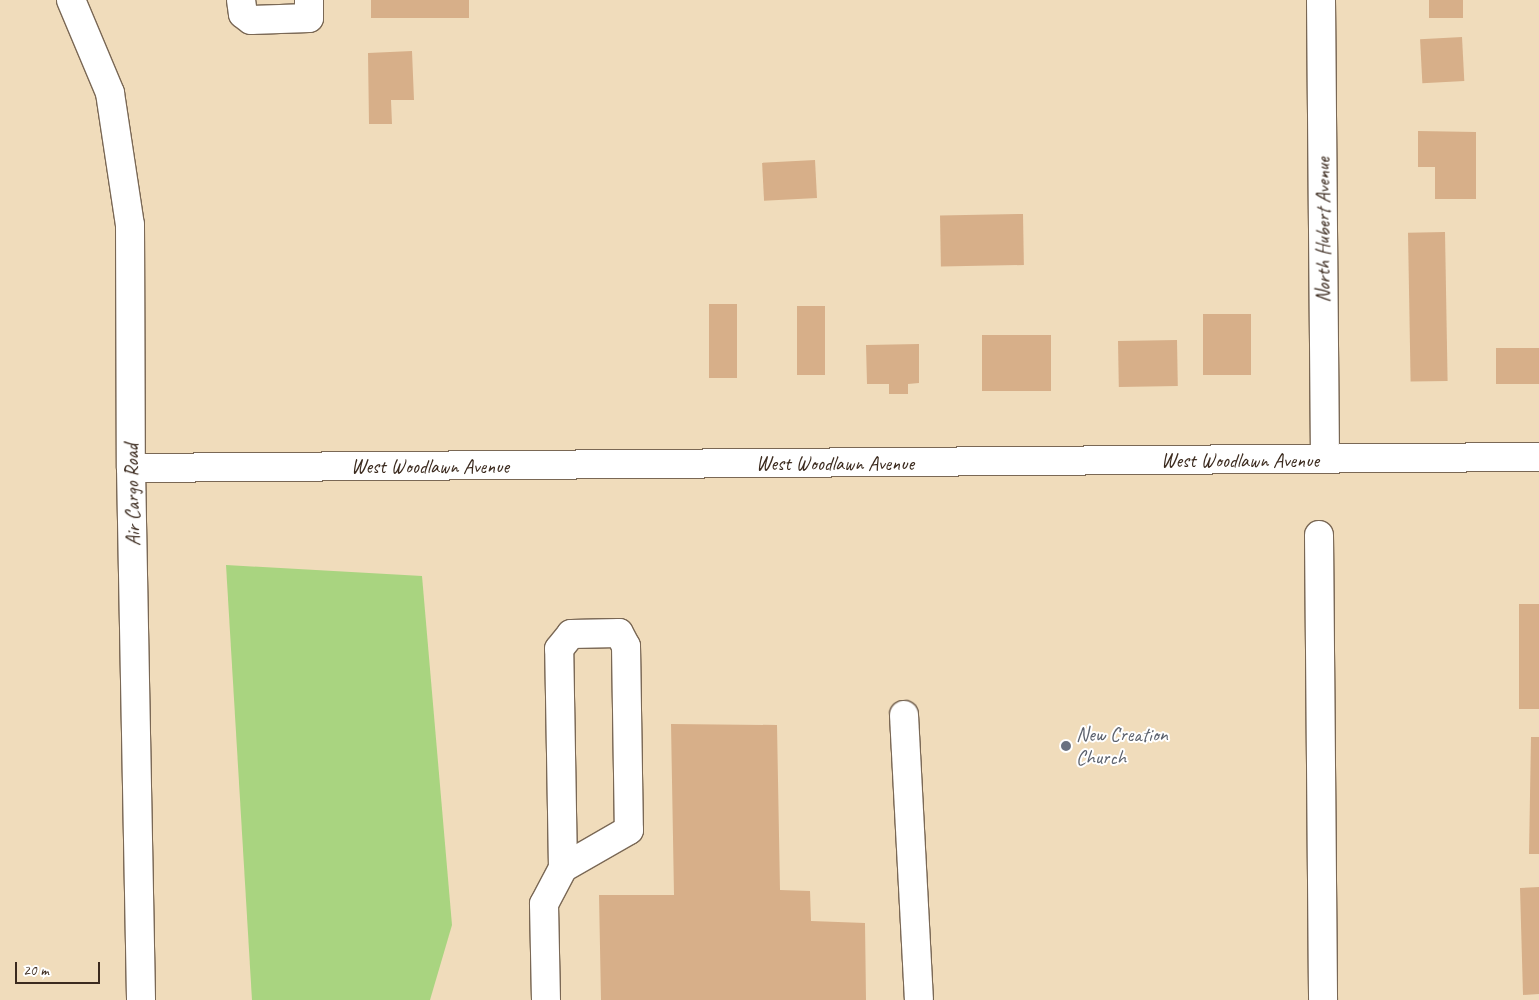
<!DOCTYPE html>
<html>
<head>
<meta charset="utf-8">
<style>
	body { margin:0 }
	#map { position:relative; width:1539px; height:1000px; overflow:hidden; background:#f0dcbb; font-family:Caveat,sans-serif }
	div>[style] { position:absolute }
	.green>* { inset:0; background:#a9d480 }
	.building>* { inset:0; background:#d7af89; transform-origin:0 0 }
	.roads { filter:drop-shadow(1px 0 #7a6855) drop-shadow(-1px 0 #7a6855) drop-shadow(0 1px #7a6855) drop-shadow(0 -1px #7a6855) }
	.minor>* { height:28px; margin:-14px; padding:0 14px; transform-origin:14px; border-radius:14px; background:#fff }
	.dots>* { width:14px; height:14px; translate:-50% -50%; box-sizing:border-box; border:2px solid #fff; border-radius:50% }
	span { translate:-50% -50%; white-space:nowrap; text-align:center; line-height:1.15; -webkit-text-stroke:4px #fff; paint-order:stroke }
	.street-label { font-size:20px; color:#3b2a1e }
	.worship-label { font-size:20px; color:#5b616d }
	.left { translate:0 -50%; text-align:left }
	.scale { position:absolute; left:15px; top:962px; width:85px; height:22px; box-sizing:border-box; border:2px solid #3b2a1e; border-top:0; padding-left:6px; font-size:15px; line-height:18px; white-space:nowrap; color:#3b2a1e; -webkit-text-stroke:4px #fff; paint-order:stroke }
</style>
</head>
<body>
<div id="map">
	<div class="green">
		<div style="clip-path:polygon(226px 565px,422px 576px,452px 925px,430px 1000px,252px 1000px)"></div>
	</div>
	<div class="building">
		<div style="left:371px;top:0;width:98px;height:18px"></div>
		<div style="left:1429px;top:0;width:34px;height:18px"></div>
		<div style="left:1462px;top:37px;width:44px;height:42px;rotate:87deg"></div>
		<div style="clip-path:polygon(412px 51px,414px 100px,391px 100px,392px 124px,369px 124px,368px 53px)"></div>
		<div style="clip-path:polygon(1418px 131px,1476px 132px,1476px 199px,1435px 199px,1435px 167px,1418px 167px)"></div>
		<div style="left:815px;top:160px;width:38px;height:53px;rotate:87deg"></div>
		<div style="left:1023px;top:214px;width:51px;height:83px;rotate:89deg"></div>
		<div style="left:1445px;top:232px;width:149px;height:37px;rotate:89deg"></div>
		<div style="left:709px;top:304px;width:28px;height:74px"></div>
		<div style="left:797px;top:306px;width:28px;height:69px"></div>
		<div style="left:1203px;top:314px;width:48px;height:61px"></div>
		<div style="left:982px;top:335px;width:69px;height:56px"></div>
		<div style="left:1177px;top:340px;width:46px;height:59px;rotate:89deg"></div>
		<div style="clip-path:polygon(919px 344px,919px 383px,908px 384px,908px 394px,889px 394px,889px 384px,867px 384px,866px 345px)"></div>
		<div style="left:1539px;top:348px;width:36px;height:43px;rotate:90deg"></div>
		<div style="left:1519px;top:604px;width:20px;height:105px"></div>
		<div style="clip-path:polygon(671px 724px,777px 725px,780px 890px,810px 891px,811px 921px,865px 923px,866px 1000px,601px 1000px,599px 895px,674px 895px)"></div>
		<div style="clip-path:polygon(1531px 737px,1539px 737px,1539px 854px,1529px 854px)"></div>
		<div style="clip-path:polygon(1539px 887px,1539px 994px,1523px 995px,1520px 888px)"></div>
	</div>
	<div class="roads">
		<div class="minor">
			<div style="left:71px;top:0;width:101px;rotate:67.2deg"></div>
			<div style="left:110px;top:93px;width:134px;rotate:81.4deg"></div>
			<div style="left:130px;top:225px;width:243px;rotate:89.8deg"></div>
			<div style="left:131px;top:468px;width:532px;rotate:88.92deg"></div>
			<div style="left:241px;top:0;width:14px;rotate:82deg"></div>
			<div style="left:243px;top:14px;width:10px;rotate:37deg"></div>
			<div style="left:251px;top:20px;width:58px;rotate:-2deg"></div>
			<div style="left:309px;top:18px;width:18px;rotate:-90deg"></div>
			<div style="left:1321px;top:0;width:459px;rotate:89.5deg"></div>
			<div style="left:131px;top:468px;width:1408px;rotate:-0.45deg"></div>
			<div style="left:1319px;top:535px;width:465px;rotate:89.5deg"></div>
			<div style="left:904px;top:715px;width:285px;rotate:87deg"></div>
			<div style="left:546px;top:1000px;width:96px;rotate:-91.2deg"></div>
			<div style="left:544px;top:904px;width:41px;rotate:-62.2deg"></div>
			<div style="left:563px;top:868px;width:219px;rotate:-91deg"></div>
			<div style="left:559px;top:649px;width:19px;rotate:-51deg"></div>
			<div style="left:571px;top:634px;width:48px;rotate:-1.2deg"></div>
			<div style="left:619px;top:633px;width:15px;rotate:62deg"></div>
			<div style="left:626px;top:646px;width:184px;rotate:89.1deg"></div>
			<div style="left:629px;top:830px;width:76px;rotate:150.1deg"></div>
		</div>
	</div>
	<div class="dots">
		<div style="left:1066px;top:746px;background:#6b7280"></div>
	</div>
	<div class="street-label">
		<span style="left:1323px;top:230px;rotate:-90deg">North Hubert Avenue</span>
		<span style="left:1240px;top:460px">West Woodlawn Avenue</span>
		<span style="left:835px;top:463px">West Woodlawn Avenue</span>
		<span style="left:430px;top:466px">West Woodlawn Avenue</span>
		<span style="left:132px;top:495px;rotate:-91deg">Air Cargo Road</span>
	</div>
	<div class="worship-label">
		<span class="left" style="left:1076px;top:746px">New Creation<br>Church</span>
	</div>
	<div class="scale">20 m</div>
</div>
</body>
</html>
